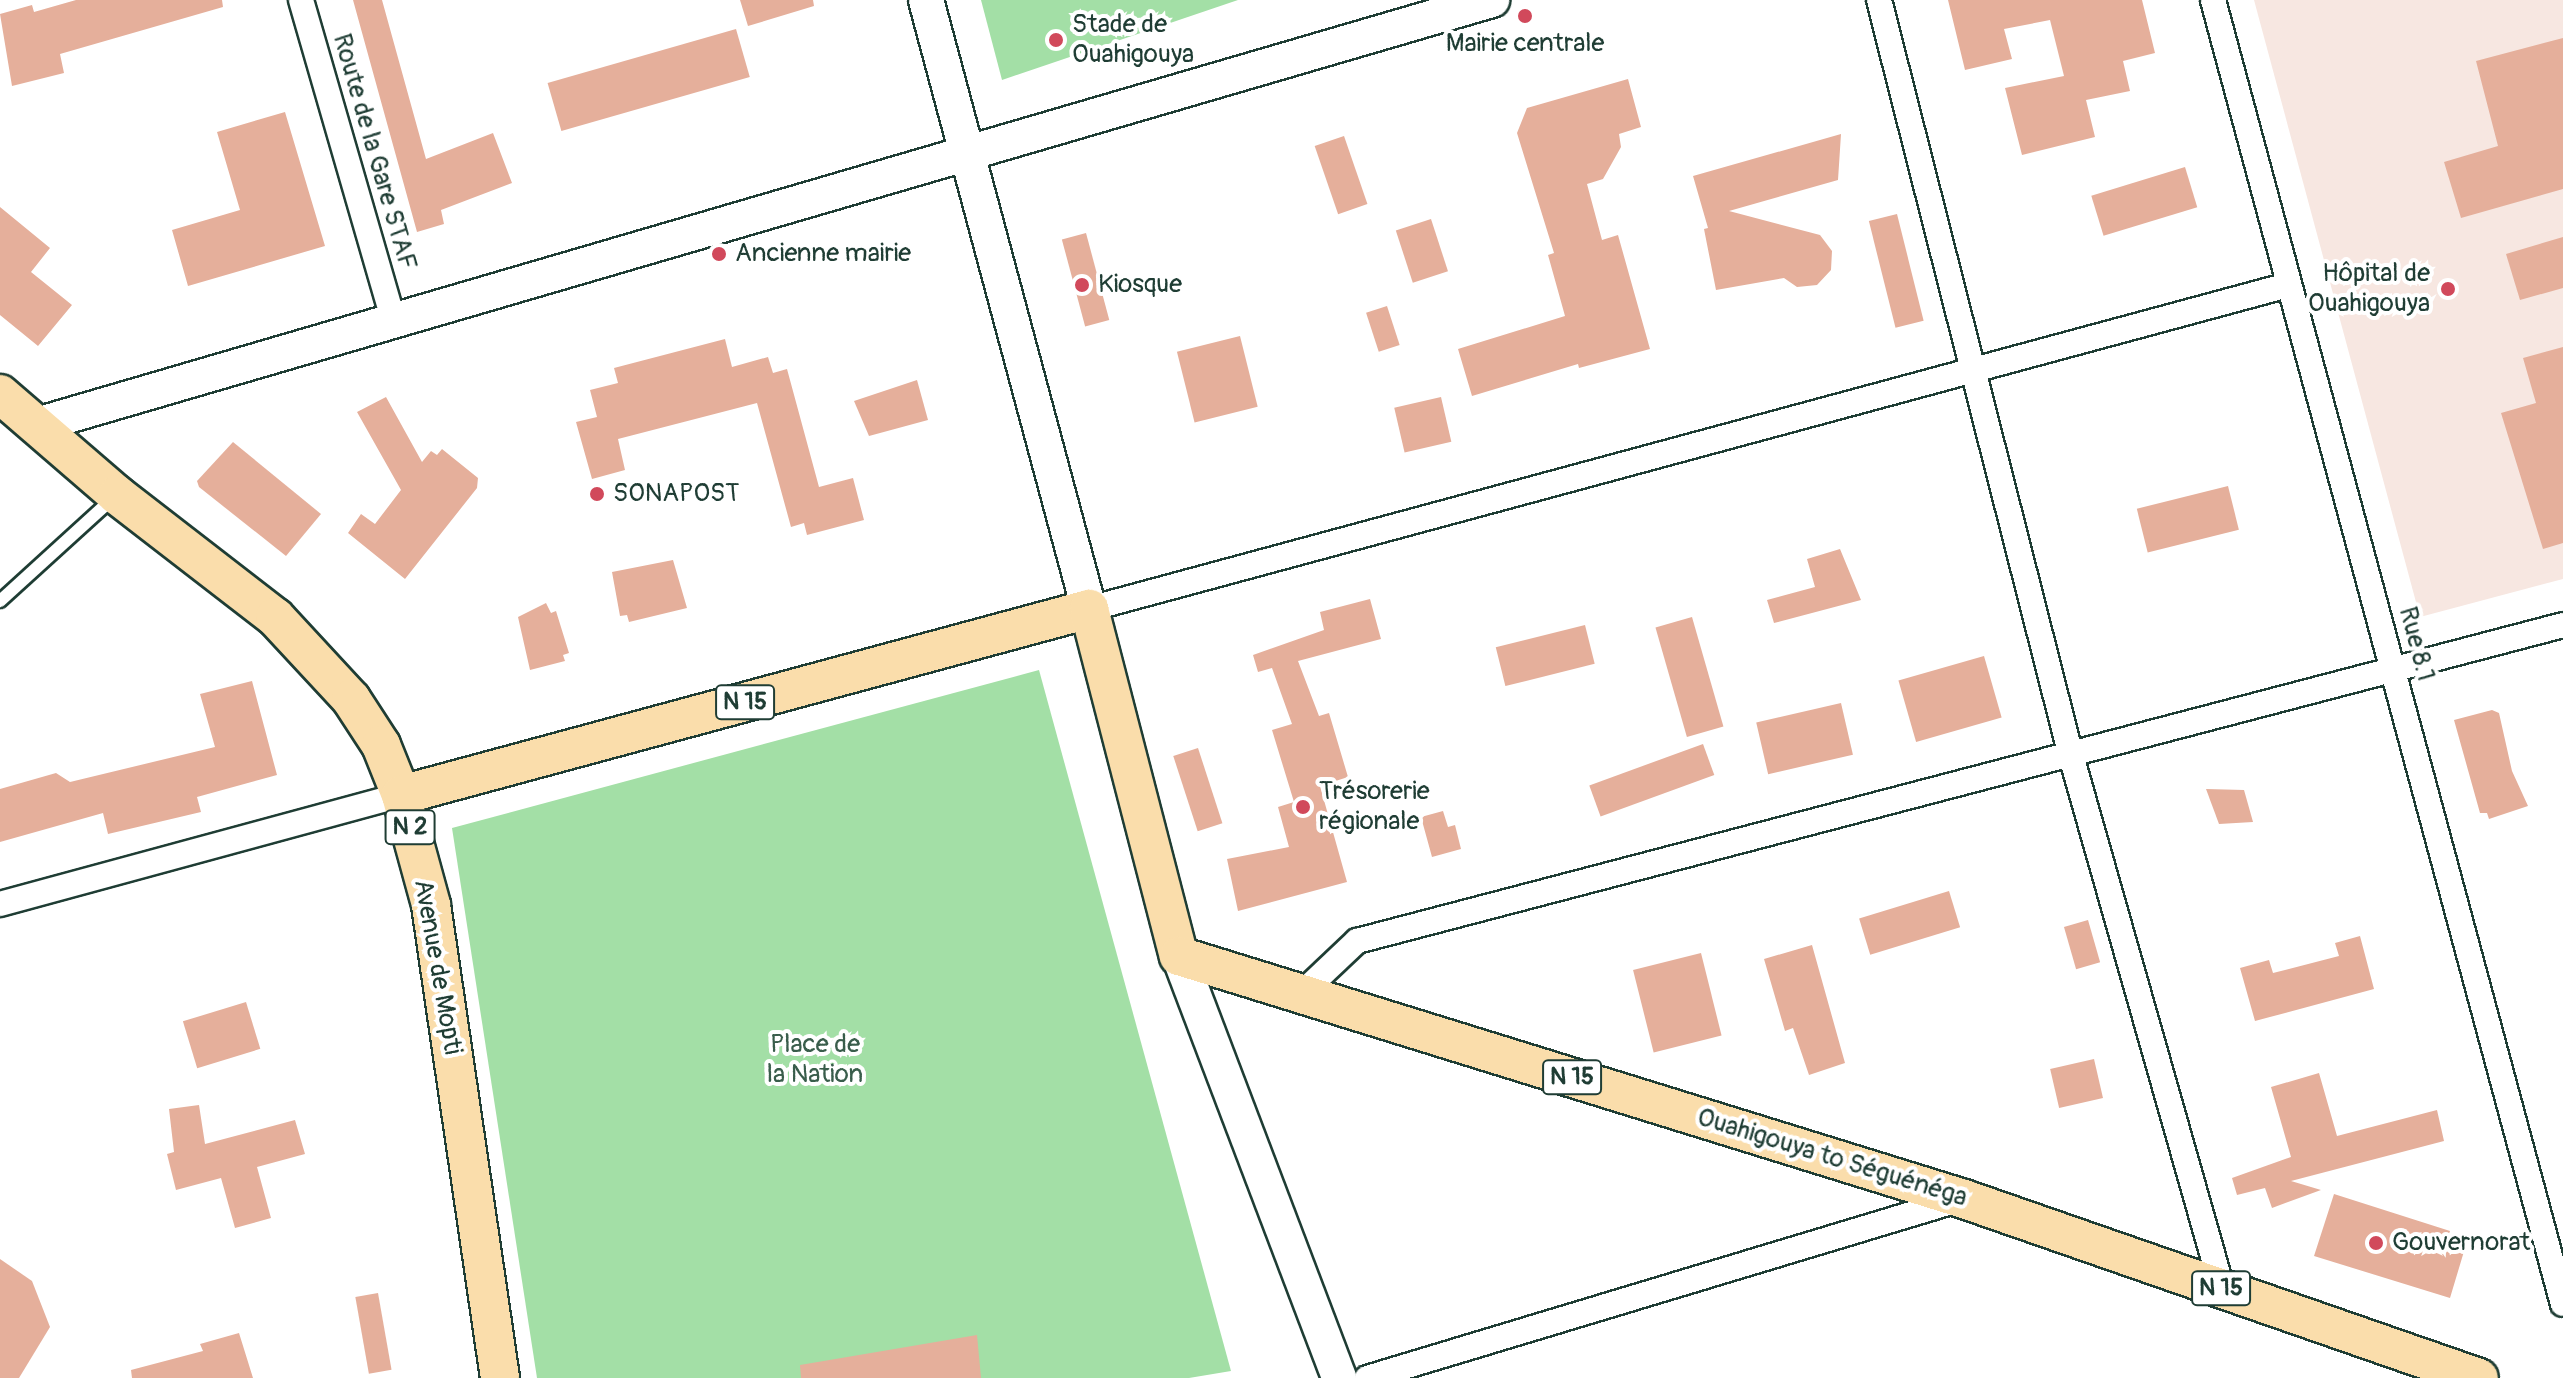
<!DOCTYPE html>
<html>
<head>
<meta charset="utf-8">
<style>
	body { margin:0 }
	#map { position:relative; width:2563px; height:1378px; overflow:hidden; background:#fff; font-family:Pangolin,sans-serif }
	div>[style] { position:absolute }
	.built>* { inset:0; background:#f7e7e1 }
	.green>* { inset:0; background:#a3dfa6 }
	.building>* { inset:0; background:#e5af9b; transform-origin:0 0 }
	.roads { filter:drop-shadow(2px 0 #1f3d34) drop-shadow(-2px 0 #1f3d34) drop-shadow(0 2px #1f3d34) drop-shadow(0 -2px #1f3d34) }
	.lane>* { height:12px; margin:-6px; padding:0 6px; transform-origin:6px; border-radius:6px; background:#fff }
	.street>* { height:24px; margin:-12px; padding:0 12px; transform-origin:12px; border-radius:12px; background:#fff }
	.secondary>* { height:34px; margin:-17px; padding:0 17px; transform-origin:17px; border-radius:17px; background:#fff }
	.primary>* { height:38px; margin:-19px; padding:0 19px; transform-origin:19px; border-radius:19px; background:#faddab }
	.dots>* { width:22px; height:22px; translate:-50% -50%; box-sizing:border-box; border:4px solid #fff; border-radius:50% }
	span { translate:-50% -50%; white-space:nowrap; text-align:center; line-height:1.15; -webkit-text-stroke:8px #fff; paint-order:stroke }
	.shield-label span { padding:2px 6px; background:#fff; border:2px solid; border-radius:6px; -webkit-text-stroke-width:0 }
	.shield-label { font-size:24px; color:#1f3d34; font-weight:700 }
	.poi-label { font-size:26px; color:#1f3d34 }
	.left { translate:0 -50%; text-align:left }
	.right { translate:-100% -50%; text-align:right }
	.street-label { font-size:26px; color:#1f3d34 }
	.park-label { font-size:26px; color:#395d4b }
</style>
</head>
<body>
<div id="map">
	<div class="built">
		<div style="clip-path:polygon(2254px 0,2563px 0,2563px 579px,2420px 617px)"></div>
	</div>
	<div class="green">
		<div style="clip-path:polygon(981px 0,1238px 0,1002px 80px)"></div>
		<div style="clip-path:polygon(1039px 670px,1231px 1371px,1189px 1378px,537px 1378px,452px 828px)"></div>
	</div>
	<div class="building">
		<div style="clip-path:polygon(76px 0,222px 0,223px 7px,60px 54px,64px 73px,12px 86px,0 14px,32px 5px,34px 12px)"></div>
		<div style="clip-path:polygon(353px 0,382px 0,426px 159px,493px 133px,512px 183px,441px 210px,444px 224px,417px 232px)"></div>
		<div style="clip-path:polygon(740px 0,813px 0,814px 6px,748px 26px)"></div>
		<div style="clip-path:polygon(1948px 0,2142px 0,2155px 53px,2123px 61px,2130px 91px,2086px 100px,2095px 137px,2022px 155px,2005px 88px,2064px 76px,2050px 20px,2004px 29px,2012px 59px,1965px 70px)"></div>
		<div style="left:736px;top:29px;width:50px;height:196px;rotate:74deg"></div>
		<div style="clip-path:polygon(2563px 38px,2563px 189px,2461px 218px,2444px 162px,2498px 146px,2476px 61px)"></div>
		<div style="clip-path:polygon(1628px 79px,1641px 127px,1619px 134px,1621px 147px,1603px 179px,1587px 184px,1602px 240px,1618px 235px,1650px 349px,1579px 368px,1578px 364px,1472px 396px,1458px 349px,1565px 316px,1548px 255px,1554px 253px,1517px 133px,1527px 108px)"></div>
		<div style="clip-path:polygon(285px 112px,325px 246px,188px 286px,172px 230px,240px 210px,217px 132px)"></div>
		<div style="clip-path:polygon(1841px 134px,1838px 180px,1729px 211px,1820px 235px,1832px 251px,1831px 270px,1817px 285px,1797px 287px,1784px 278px,1716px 290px,1704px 229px,1708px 228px,1693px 176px)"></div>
		<div style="left:1344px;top:136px;width:72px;height:31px;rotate:71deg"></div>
		<div style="left:2185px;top:167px;width:42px;height:98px;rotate:73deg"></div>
		<div style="clip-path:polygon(0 207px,50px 248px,31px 272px,72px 305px,38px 346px,0 315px)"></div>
		<div style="left:1897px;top:214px;width:110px;height:29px;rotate:76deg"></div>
		<div style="left:1431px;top:219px;width:55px;height:37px;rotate:72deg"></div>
		<div style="left:1086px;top:233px;width:90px;height:25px;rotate:75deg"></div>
		<div style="clip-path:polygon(2563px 237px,2563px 288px,2520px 300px,2506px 254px)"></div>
		<div style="left:1387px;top:306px;width:41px;height:22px;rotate:72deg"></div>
		<div style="left:1240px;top:336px;width:73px;height:65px;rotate:76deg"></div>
		<div style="clip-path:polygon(725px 339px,732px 367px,768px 357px,773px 373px,787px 369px,819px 487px,853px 478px,864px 520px,807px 535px,804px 523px,791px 527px,757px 403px,618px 439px,625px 470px,592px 479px,576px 422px,597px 417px,590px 390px,618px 383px,614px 368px)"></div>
		<div style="clip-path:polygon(2563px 347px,2563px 543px,2543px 549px,2501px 413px,2536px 403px,2523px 358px)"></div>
		<div style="clip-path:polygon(917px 380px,928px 420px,869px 436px,854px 401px)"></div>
		<div style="clip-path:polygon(386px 397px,422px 462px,431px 451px,437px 455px,442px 449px,478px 478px,477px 488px,405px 579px,348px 533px,361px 514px,375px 524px,401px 490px,357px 412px)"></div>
		<div style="left:1441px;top:397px;width:46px;height:48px;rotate:77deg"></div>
		<div style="clip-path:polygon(233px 442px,321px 514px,286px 556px,199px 487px,197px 481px)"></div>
		<div style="left:2228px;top:486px;width:45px;height:94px;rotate:76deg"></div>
		<div style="clip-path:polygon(1840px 549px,1861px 600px,1774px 623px,1767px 600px,1815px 587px,1807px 559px)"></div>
		<div style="clip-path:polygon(673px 560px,687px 608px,629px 622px,627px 615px,620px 616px,612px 572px)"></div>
		<div style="clip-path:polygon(1370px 599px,1381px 639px,1298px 661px,1319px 716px,1329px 713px,1348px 777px,1320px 786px,1347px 882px,1238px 911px,1227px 859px,1289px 847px,1278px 807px,1294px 802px,1272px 730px,1292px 724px,1272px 668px,1258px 672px,1253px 655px,1324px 630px,1320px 612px)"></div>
		<div style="clip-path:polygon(546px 603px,551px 613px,556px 611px,569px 653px,563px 655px,565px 661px,530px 670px,518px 617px)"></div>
		<div style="left:1692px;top:617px;width:114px;height:38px;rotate:74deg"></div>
		<div style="left:1585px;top:625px;width:40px;height:92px;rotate:76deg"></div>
		<div style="left:1984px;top:656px;width:64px;height:89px;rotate:74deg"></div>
		<div style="clip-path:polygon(252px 681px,277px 775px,197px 797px,201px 812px,108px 834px,103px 813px,0 842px,0 789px,56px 773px,70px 782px,215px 747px,200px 694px)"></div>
		<div style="left:1841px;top:703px;width:53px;height:87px;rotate:77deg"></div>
		<div style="clip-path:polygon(2492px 710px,2499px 713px,2512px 771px,2528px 806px,2489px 819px,2487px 813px,2480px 813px,2454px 720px)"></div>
		<div style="left:1703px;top:744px;width:33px;height:121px;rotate:70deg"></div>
		<div style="left:1198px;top:748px;width:79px;height:26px;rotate:72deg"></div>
		<div style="clip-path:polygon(2206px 789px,2244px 790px,2253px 822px,2219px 824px)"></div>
		<div style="clip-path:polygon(1443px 811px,1448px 827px,1455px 825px,1461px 849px,1432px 857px,1421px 817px)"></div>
		<div style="left:1949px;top:891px;width:38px;height:94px;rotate:73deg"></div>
		<div style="left:2088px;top:920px;width:44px;height:25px;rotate:74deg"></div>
		<div style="clip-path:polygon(2360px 936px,2374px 989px,2255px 1021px,2240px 968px,2269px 960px,2273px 973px,2339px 956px,2335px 943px)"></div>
		<div style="clip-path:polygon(1812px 945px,1845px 1063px,1809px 1075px,1793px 1028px,1785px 1031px,1764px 959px)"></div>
		<div style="left:1701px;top:953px;width:85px;height:70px;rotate:76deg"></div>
		<div style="left:246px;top:1002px;width:49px;height:66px;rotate:73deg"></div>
		<div style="left:2094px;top:1059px;width:40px;height:45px;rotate:77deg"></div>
		<div style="clip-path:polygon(2319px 1073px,2337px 1136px,2437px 1110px,2444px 1141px,2291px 1181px,2321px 1190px,2272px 1208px,2265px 1188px,2237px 1195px,2232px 1178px,2291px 1157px,2271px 1087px)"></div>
		<div style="clip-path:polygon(199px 1105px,205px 1144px,295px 1120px,305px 1154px,257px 1167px,271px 1218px,235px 1228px,221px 1178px,176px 1190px,167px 1154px,174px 1152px,169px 1109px)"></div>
		<div style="clip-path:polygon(2334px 1194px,2450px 1231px,2446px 1242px,2465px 1248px,2450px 1298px,2314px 1256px)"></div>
		<div style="clip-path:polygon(0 1259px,32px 1281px,50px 1327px,19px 1378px,0 1378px)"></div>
		<div style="left:378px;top:1293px;width:78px;height:23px;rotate:80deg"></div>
		<div style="clip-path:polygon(239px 1333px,253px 1378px,132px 1378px,131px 1370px,203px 1351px,200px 1344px)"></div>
		<div style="clip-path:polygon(977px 1335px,981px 1378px,801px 1378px,800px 1365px)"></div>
	</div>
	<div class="roads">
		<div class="lane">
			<div style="left:0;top:601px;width:153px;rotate:-42.3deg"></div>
		</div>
		<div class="street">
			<div style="left:301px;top:0;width:332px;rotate:73.9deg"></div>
			<div style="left:1879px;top:0;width:776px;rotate:75.75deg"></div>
			<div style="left:2070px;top:752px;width:557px;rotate:74.17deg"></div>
			<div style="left:2213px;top:0;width:1350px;rotate:74.98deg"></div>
			<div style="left:1089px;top:609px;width:1242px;rotate:-15.12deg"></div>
			<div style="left:0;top:904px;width:416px;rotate:-15.2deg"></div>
			<div style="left:1302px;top:993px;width:76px;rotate:-43.4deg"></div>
			<div style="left:1357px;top:941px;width:1247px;rotate:-14.68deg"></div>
			<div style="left:1367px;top:1378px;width:620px;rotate:-16.77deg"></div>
		</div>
		<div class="secondary">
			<div style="left:926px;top:0;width:630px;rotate:75.02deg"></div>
			<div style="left:40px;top:424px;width:1513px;rotate:-16.28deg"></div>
			<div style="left:1179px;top:956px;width:451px;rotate:69.2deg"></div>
		</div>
		<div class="primary">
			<div style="left:0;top:394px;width:155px;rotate:40.8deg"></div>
			<div style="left:117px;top:495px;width:200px;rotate:37.7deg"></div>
			<div style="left:275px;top:617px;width:112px;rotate:47.2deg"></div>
			<div style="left:351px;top:699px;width:55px;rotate:56.9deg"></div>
			<div style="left:381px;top:745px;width:54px;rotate:68.2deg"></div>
			<div style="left:401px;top:795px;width:114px;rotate:74.7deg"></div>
			<div style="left:431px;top:905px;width:478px;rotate:81.7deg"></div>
			<div style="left:401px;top:795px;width:713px;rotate:-15.13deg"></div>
			<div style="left:1089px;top:609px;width:358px;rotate:75.5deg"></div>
			<div style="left:1179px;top:956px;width:822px;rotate:17.2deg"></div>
			<div style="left:1964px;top:1199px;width:545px;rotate:19.17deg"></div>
		</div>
	</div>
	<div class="dots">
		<div style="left:1525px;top:16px;background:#d1495b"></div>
		<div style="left:1056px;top:40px;background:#d1495b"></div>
		<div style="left:719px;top:254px;background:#d1495b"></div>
		<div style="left:1082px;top:285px;background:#d1495b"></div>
		<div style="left:2448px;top:289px;background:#d1495b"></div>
		<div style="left:597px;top:494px;background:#d1495b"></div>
		<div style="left:1303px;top:807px;background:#d1495b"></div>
		<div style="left:2376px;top:1243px;background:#d1495b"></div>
	</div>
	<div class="shield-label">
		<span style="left:745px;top:702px">N 15</span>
		<span style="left:410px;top:827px">N 2</span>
		<span style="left:1572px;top:1077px">N 15</span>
		<span style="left:2221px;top:1288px">N 15</span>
	</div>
	<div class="poi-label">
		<span class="left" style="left:1072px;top:40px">Stade de<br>Ouahigouya</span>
		<span style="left:1525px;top:44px">Mairie centrale</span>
		<span class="left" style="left:735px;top:254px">Ancienne mairie</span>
		<span class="right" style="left:2430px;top:289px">Hôpital de<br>Ouahigouya</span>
		<span class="left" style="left:1098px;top:285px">Kiosque</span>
		<span class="left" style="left:613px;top:494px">SONAPOST</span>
		<span class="left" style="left:1319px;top:807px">Trésorerie<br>régionale</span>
		<span class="left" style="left:2392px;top:1243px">Gouvernorat</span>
	</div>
	<div class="street-label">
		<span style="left:374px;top:152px;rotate:74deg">Route de la Gare STAF</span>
		<span style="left:2416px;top:644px;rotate:75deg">Rue 8.1</span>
		<span style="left:437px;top:967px;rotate:80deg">Avenue de Mopti</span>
		<span style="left:1832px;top:1158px;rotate:17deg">Ouahigouya to Séguénéga</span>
	</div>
	<div class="park-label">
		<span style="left:815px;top:1060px">Place de<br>la Nation</span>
	</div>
</div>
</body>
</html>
